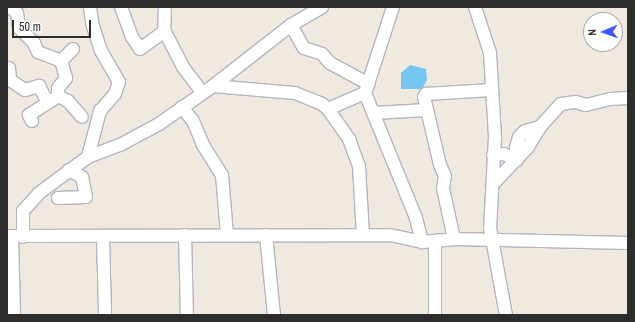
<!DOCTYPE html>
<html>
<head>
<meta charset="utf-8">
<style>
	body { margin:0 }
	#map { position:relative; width:635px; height:322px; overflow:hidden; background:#efe9e0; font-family:"Archivo Narrow",sans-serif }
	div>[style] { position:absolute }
	.water>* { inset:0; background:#73c7f1 }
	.roads { filter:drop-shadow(1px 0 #b3b5c1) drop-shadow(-1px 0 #b3b5c1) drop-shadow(0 1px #b3b5c1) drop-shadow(0 -1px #b3b5c1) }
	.minor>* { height:12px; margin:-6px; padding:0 6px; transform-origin:6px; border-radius:6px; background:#fff }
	span { translate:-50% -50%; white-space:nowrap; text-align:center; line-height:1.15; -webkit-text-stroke:4px #fff; paint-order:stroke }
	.frame { position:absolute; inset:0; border:8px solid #2d2d2d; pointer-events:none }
	.north { position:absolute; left:583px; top:12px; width:40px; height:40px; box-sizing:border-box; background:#fff; border:1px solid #ababab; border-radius:50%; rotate:268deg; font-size:11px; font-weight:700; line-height:16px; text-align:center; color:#2d2d2d }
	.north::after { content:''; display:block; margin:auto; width:14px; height:18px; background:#3f55fd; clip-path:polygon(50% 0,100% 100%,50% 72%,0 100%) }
	.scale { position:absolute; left:12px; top:20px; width:79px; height:18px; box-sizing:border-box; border:2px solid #2d2d2d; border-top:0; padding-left:5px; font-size:12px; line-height:14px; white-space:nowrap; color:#2d2d2d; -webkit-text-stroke:3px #fff; paint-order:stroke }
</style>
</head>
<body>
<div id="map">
	<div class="water">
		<div style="clip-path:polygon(410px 65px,426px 69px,427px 80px,422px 89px,401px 89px,401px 73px)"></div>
	</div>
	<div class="roads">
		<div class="minor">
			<div style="left:10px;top:7px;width:9px;rotate:41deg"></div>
			<div style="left:17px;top:13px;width:15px;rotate:82deg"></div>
			<div style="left:19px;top:28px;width:21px;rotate:45deg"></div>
			<div style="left:34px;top:43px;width:10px;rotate:66deg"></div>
			<div style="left:38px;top:52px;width:25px;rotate:21deg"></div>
			<div style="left:61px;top:61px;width:17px;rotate:-45deg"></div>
			<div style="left:121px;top:7px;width:32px;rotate:70deg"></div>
			<div style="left:132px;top:37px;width:14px;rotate:56deg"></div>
			<div style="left:140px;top:49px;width:31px;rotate:-36deg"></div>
			<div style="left:165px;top:7px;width:23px;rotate:92deg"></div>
			<div style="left:164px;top:30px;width:42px;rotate:62.8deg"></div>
			<div style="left:183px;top:67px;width:31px;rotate:53deg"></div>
			<div style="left:393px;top:7px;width:90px;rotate:108deg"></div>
			<div style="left:365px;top:93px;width:135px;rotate:67.8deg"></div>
			<div style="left:416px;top:218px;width:25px;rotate:76deg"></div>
			<div style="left:475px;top:7px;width:48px;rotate:71.9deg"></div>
			<div style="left:490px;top:53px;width:84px;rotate:86.6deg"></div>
			<div style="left:495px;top:137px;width:91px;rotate:93.1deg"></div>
			<div style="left:490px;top:228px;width:88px;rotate:79.6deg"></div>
			<div style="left:291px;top:25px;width:26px;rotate:61deg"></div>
			<div style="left:304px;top:48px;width:19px;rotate:18deg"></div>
			<div style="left:322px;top:54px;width:12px;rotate:48deg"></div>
			<div style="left:330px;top:63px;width:44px;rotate:28.3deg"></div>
			<div style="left:9px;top:68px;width:12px;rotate:85deg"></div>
			<div style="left:10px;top:80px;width:18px;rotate:34deg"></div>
			<div style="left:25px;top:90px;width:15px;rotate:-16deg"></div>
			<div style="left:39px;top:86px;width:17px;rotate:62deg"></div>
			<div style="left:213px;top:86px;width:82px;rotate:4.9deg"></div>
			<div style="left:295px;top:93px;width:29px;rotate:22deg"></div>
			<div style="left:322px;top:104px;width:8px;rotate:40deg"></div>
			<div style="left:328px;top:109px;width:40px;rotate:-23.4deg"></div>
			<div style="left:58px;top:96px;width:8px;rotate:-90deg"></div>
			<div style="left:58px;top:88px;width:13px;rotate:-51deg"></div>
			<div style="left:66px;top:78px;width:18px;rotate:-106deg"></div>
			<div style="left:182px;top:107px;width:18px;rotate:52deg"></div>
			<div style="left:193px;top:121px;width:26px;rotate:67deg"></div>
			<div style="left:203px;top:145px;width:36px;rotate:58deg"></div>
			<div style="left:222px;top:175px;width:60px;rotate:85.2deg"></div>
			<div style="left:328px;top:109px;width:37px;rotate:55deg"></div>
			<div style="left:349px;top:139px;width:29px;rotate:70deg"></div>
			<div style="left:359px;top:166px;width:69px;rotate:86.7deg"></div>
			<div style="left:374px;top:113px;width:53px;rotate:-3.2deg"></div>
			<div style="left:32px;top:121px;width:7px;rotate:-117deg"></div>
			<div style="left:29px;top:115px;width:35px;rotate:-33deg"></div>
			<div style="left:58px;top:96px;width:11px;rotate:27deg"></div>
			<div style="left:68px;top:101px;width:21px;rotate:49deg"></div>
			<div style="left:493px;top:155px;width:11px;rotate:-5deg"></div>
			<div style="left:504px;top:154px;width:14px;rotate:25deg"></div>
			<div style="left:517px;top:160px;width:12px;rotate:-95deg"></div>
			<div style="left:516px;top:148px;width:11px;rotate:-75deg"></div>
			<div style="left:519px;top:137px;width:8px;rotate:-45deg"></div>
			<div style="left:525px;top:131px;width:16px;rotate:-15deg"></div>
			<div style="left:540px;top:127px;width:31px;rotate:-48deg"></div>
			<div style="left:561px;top:104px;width:15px;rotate:-8deg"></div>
			<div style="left:576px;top:102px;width:10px;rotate:17deg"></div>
			<div style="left:586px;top:105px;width:25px;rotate:-14deg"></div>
			<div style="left:610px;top:99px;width:18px;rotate:-3deg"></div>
			<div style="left:88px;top:157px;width:48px;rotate:-75.4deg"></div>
			<div style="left:100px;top:111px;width:23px;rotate:-49deg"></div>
			<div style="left:115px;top:94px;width:13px;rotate:-72deg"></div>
			<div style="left:119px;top:82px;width:36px;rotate:-120deg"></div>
			<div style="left:101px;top:51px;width:25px;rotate:-108deg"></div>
			<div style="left:93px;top:27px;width:20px;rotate:-99deg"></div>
			<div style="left:494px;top:183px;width:50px;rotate:-46.6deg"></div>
			<div style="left:528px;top:147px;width:23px;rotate:-59deg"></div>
			<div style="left:58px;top:198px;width:28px;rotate:-2deg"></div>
			<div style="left:86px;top:197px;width:20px;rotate:-101deg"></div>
			<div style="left:82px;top:177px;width:15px;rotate:-152deg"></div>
			<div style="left:185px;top:235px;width:80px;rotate:88.6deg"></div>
			<div style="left:266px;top:235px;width:80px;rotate:84.3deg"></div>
			<div style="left:7px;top:236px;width:383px;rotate:-0.1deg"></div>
			<div style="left:390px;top:235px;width:33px;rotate:12deg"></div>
			<div style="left:422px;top:242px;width:32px;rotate:-5deg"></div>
			<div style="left:454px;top:239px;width:174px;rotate:1.3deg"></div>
			<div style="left:12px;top:236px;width:79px;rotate:88.5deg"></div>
			<div style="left:103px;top:236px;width:79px;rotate:88.5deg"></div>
			<div style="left:23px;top:237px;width:26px;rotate:-90deg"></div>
			<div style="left:23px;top:211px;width:24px;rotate:-48deg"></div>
			<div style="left:39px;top:193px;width:61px;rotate:-36.3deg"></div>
			<div style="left:88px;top:157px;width:34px;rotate:-21deg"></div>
			<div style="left:120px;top:145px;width:44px;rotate:-28.3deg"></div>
			<div style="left:159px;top:124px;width:66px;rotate:-35.1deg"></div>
			<div style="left:213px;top:86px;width:99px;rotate:-38deg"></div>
			<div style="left:291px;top:25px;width:36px;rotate:-30deg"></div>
			<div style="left:454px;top:239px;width:52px;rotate:-102.2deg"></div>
			<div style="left:443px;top:188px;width:12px;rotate:-81deg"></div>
			<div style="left:445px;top:176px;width:12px;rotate:-114deg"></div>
			<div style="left:440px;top:165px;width:70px;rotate:-103.2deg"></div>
			<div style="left:424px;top:97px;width:4px;rotate:-56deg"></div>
			<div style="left:426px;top:94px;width:65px;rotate:-3.5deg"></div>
			<div style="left:435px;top:315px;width:74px;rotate:-90deg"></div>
		</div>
	</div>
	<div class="frame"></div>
	<div class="north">N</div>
	<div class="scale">50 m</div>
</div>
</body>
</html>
